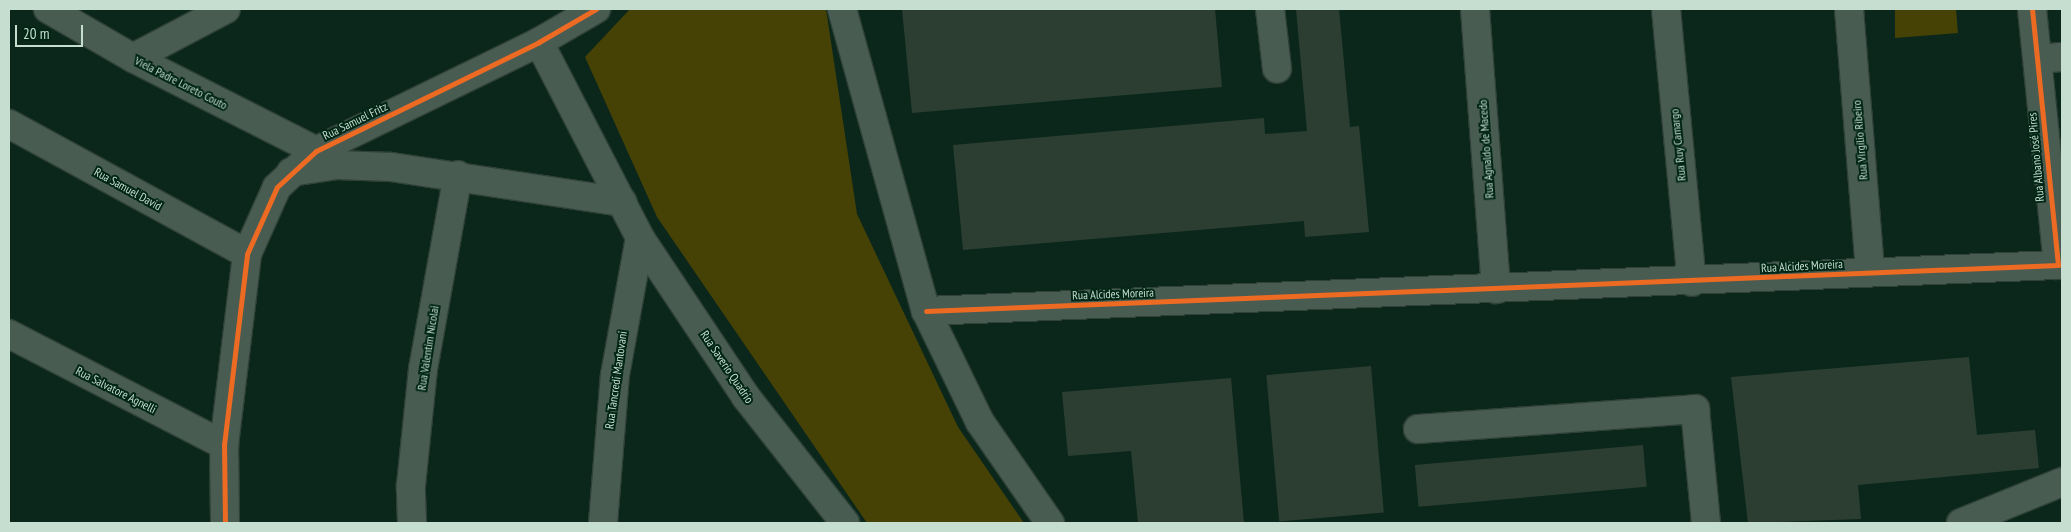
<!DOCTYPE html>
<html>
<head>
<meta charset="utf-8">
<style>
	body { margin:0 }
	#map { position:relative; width:2071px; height:532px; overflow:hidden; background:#0b271b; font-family:"PT Sans Narrow",sans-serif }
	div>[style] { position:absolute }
	.green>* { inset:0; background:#464105 }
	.building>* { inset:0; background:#2c3e32; transform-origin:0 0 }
	.roads { filter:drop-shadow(1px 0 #2f4138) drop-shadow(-1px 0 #2f4138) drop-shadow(0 1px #2f4138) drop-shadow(0 -1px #2f4138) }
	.minor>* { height:28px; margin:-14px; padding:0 14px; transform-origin:14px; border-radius:14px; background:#495c52 }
	.cycleway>* { height:5px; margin:-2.5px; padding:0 2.5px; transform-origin:2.5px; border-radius:2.5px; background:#ed6a23 }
	span { translate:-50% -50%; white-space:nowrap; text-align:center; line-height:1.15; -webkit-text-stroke:4px #012616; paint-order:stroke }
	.street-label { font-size:12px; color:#c6ded0 }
	.frame { position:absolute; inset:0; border:10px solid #c6ded0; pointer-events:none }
	.scale { position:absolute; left:15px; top:25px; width:68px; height:22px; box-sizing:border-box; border:2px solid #c6ded0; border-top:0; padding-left:6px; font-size:15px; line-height:18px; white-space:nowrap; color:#c6ded0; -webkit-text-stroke:4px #012616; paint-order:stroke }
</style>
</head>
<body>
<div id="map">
	<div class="green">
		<div style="clip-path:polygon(630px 9px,826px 9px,857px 214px,958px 427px,1024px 523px,867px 523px,657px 217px,585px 57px)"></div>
		<div style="clip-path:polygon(1895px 9px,1956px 9px,1958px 33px,1895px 38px)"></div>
	</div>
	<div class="building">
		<div style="clip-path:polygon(902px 9px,1215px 9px,1222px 87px,912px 113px)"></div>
		<div style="clip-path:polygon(1296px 9px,1339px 9px,1350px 127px,1359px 126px,1369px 232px,1305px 237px,1304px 221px,963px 250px,953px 145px,1264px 118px,1265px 134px,1307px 131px)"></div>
		<div style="clip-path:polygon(1969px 357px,1977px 435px,2035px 430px,2039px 468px,1858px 485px,1861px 519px,1748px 523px,1731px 377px)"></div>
		<div style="left:1371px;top:366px;width:147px;height:105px;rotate:85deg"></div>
		<div style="clip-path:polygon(1231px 378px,1244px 523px,1138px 523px,1131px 451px,1068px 456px,1062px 392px)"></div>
		<div style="left:1643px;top:445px;width:42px;height:229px;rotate:85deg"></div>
	</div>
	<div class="roads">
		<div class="minor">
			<div style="left:48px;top:9px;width:98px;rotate:30deg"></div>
			<div style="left:133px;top:58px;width:205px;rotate:26.9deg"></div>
			<div style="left:842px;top:9px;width:313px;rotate:74.5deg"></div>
			<div style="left:926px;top:311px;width:123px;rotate:64.1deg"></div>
			<div style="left:980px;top:422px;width:123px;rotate:55.3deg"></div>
			<div style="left:1270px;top:9px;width:60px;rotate:83.3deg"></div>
			<div style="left:1475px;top:9px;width:281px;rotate:85.7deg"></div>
			<div style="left:1666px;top:9px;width:274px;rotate:84.6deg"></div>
			<div style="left:1849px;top:9px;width:264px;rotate:85.4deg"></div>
			<div style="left:539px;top:42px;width:220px;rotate:62.7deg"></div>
			<div style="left:640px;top:238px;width:191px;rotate:56.3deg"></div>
			<div style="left:746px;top:397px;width:160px;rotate:51.8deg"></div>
			<div style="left:133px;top:58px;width:105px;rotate:-27.8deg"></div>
			<div style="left:2038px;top:59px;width:24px;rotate:-5deg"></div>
			<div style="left:9px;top:124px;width:271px;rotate:28.6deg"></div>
			<div style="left:291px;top:172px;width:47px;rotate:-8.7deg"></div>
			<div style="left:337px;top:165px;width:54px;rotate:2.1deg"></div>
			<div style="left:391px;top:167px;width:234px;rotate:8.6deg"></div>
			<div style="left:926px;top:311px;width:1133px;rotate:-2.33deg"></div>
			<div style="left:2058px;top:265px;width:257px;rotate:-95.8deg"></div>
			<div style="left:9px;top:334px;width:242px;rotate:27.3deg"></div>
			<div style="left:1418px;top:429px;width:278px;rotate:-4.1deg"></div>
			<div style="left:1695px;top:409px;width:115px;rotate:84.5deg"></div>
			<div style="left:225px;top:523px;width:78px;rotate:-90.7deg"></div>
			<div style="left:224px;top:445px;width:192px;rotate:-83.1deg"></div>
			<div style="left:247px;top:254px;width:73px;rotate:-65.9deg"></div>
			<div style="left:277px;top:187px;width:53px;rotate:-42.7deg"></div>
			<div style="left:316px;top:151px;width:248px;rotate:-26deg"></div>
			<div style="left:539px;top:42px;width:66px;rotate:-30.1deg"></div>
			<div style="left:412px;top:523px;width:38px;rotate:-92deg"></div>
			<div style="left:411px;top:485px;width:117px;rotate:-84.1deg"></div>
			<div style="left:423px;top:369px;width:197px;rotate:-79.8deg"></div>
			<div style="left:603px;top:523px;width:148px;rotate:-85.4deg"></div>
			<div style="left:615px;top:375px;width:139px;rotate:-79.7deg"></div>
			<div style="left:1961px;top:523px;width:109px;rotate:-22.1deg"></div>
		</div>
	</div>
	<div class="cycleway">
		<div style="left:926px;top:311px;width:1133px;rotate:-2.33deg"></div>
		<div style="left:2058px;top:265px;width:257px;rotate:-95.8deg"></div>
		<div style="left:225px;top:523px;width:78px;rotate:-90.7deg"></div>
		<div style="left:224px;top:445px;width:192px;rotate:-83.1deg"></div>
		<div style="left:247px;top:254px;width:73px;rotate:-65.9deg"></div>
		<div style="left:277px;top:187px;width:53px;rotate:-42.7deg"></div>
		<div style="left:316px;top:151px;width:248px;rotate:-26deg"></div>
		<div style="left:539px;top:42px;width:66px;rotate:-30.1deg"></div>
	</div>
	<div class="street-label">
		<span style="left:181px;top:83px;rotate:27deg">Viela Padre Loreto Couto</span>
		<span style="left:355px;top:121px;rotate:-26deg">Rua Samuel Fritz</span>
		<span style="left:1860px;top:140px;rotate:-95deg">Rua Virgílio Ribeiro</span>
		<span style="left:1678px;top:145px;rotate:-96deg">Rua Ruy Camargo</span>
		<span style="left:1486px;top:149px;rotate:-94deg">Rua Agnaldo de Macedo</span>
		<span style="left:2036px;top:157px;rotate:-95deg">Rua Albano José Pires</span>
		<span style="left:128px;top:189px;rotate:29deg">Rua Samuel David</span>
		<span style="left:1802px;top:266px;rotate:-3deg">Rua Alcides Moreira</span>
		<span style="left:1113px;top:294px;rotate:-2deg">Rua Alcides Moreira</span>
		<span style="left:428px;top:348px;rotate:-81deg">Rua Valentim Nicolai</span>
		<span style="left:727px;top:367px;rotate:56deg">Rua Saverio Quadrio</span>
		<span style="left:616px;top:380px;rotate:-82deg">Rua Tancredi Mantovani</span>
		<span style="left:116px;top:390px;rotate:27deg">Rua Salvatore Agnelli</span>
	</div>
	<div class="frame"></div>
	<div class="scale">20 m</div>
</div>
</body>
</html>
